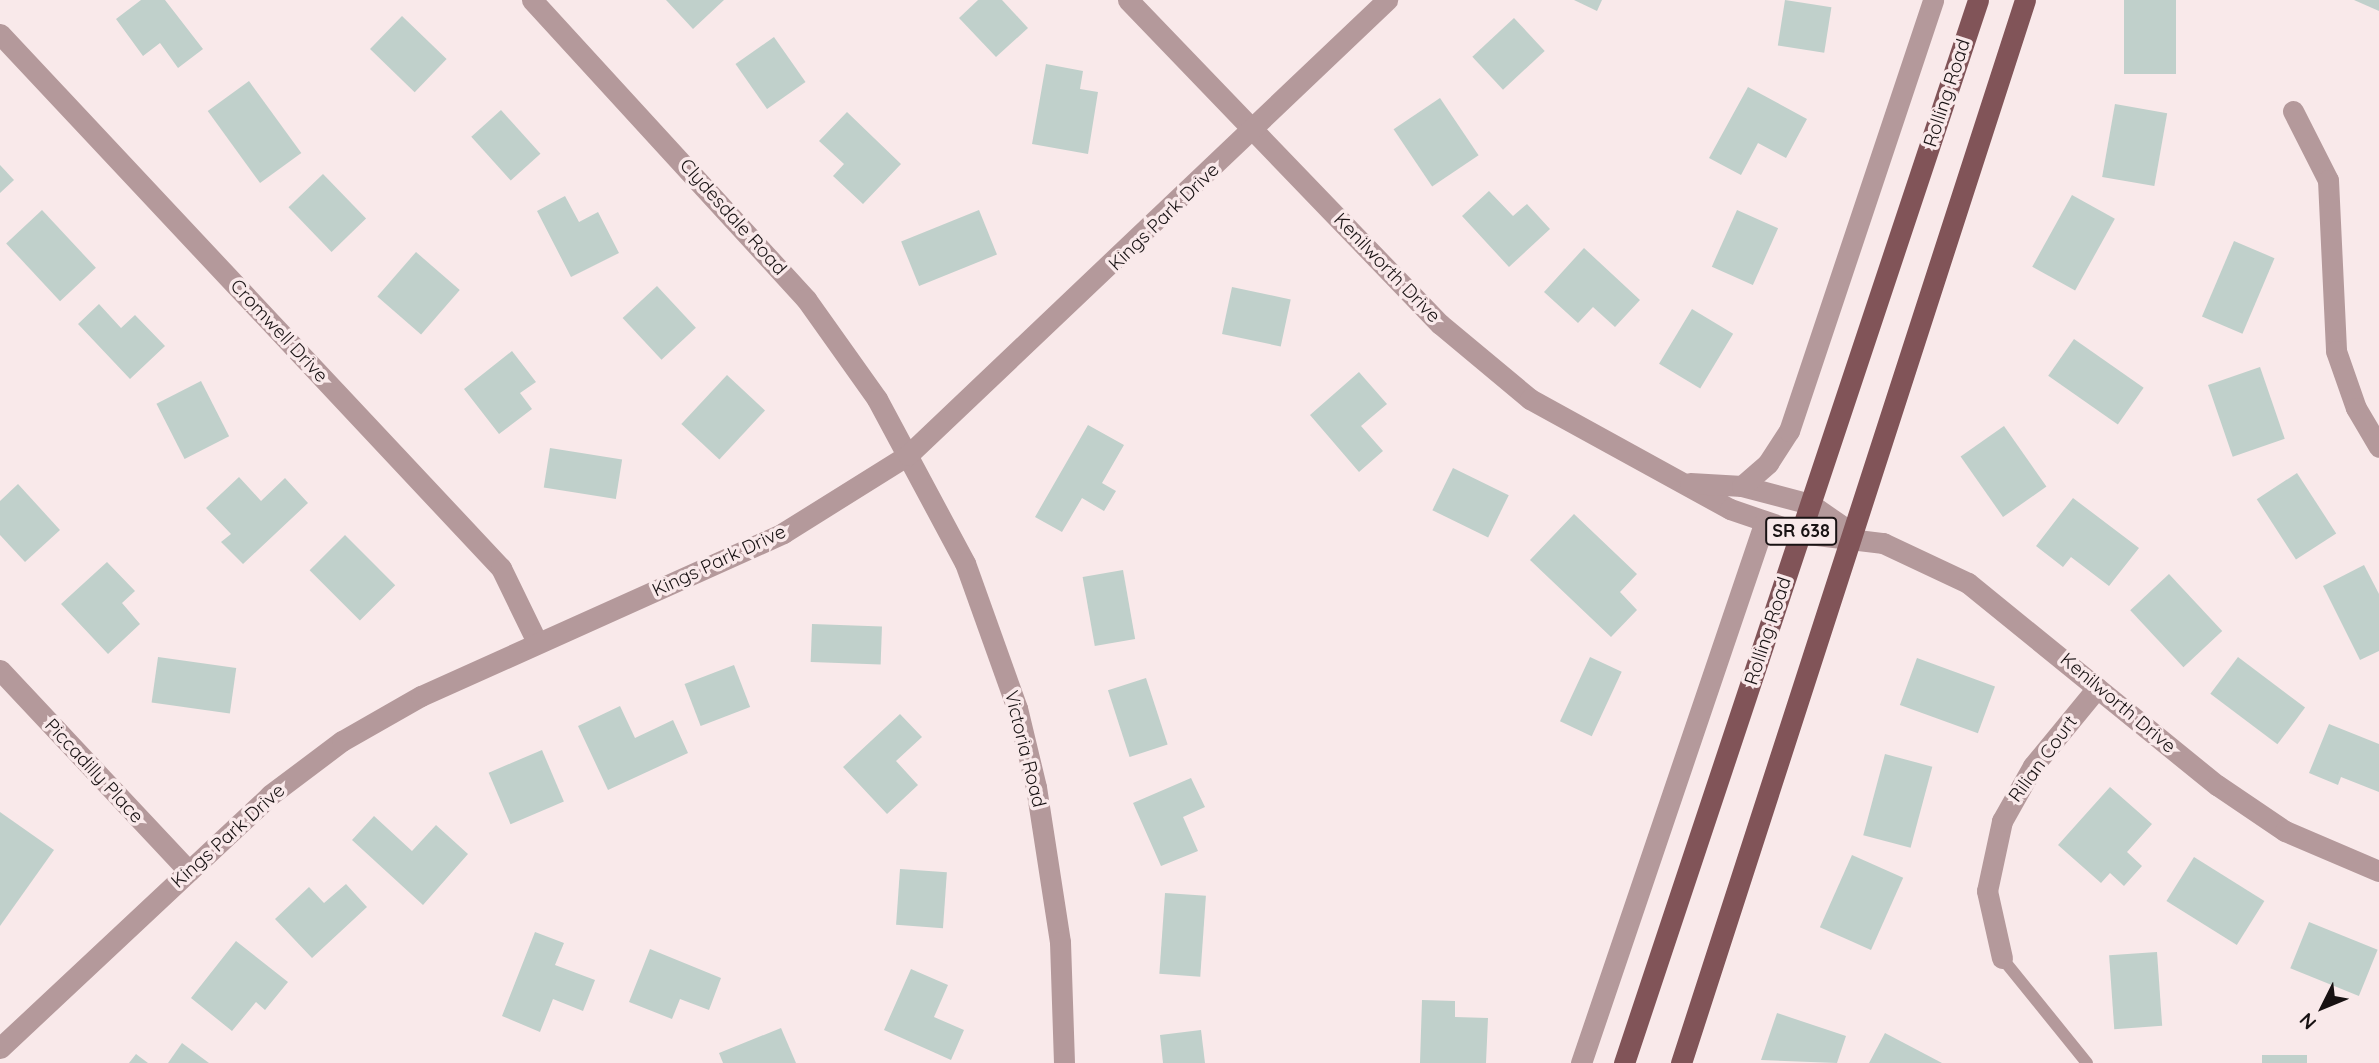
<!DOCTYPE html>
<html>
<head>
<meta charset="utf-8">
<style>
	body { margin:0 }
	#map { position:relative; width:2379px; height:1063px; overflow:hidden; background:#f9e9ea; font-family:Quicksand,sans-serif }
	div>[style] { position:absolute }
	.building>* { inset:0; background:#c0d0cb; transform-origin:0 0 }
	.lane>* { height:12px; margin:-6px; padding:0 6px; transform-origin:6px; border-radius:6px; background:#b4999b }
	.street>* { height:21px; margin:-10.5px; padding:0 10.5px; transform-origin:10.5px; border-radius:10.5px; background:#b4999b }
	.primary>* { height:21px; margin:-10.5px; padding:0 10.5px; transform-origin:10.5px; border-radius:10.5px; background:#815458 }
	span { translate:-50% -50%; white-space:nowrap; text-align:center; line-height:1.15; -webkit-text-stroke:7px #f9e9ea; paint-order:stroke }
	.shield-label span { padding:2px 5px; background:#f9e9ea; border:2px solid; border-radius:5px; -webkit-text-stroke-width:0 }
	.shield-label { font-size:18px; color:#181213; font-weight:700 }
	.street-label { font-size:19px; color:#181213 }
	.north { position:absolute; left:2288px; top:972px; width:70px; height:70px; -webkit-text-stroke:5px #f9e9ea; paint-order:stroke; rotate:227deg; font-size:19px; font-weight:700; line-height:28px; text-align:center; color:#181213 }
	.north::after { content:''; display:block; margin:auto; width:24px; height:32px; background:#181213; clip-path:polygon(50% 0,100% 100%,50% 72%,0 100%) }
</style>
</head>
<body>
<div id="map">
	<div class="building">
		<div style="clip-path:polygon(141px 0,165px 0,203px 49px,178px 68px,160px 43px,143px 56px,116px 19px)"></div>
		<div style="clip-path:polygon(666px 0,724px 0,693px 29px)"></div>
		<div style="clip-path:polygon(978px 0,1002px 0,1028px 28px,996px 57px,959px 18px)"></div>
		<div style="clip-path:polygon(1574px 0,1602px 0,1597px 11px)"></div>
		<div style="left:1785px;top:0;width:47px;height:46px;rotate:9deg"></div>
		<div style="left:2124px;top:0;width:52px;height:74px"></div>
		<div style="clip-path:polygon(2354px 0,2379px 0,2379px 11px)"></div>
		<div style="left:402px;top:16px;width:62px;height:46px;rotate:44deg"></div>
		<div style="left:1514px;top:18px;width:45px;height:57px;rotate:47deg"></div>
		<div style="left:774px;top:37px;width:55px;height:47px;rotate:55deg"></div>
		<div style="clip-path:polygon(1046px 64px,1083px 71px,1080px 89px,1098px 92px,1088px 154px,1032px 144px)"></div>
		<div style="left:249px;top:81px;width:89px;height:51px;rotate:54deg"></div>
		<div style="clip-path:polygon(1748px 87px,1807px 119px,1786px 158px,1758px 143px,1741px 175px,1709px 158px)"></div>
		<div style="left:1440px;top:98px;width:69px;height:56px;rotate:56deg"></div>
		<div style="left:2115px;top:104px;width:53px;height:74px;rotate:10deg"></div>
		<div style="left:501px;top:110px;width:59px;height:40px;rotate:48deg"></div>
		<div style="clip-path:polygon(847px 112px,901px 164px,863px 204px,833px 176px,844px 164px,819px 141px)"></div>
		<div style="clip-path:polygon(0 165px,14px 180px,0 193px)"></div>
		<div style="left:323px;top:174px;width:62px;height:48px;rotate:46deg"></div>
		<div style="clip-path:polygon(1489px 191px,1513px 216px,1527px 204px,1550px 229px,1509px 267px,1462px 216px)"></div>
		<div style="left:2072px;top:195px;width:49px;height:82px;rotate:29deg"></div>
		<div style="clip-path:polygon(565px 196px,579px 222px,598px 212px,619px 253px,571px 277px,537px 211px)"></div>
		<div style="left:42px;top:210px;width:79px;height:49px;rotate:47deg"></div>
		<div style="left:979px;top:210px;width:48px;height:84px;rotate:68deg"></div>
		<div style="left:1737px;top:210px;width:45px;height:62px;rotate:24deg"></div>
		<div style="left:2234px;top:241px;width:44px;height:82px;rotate:23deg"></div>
		<div style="clip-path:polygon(1584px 248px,1640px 300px,1615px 327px,1593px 307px,1578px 323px,1544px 292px)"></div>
		<div style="left:416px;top:252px;width:58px;height:59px;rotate:41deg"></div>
		<div style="left:657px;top:286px;width:57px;height:47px;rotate:47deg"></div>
		<div style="left:1232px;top:287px;width:60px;height:48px;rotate:12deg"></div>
		<div style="clip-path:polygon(99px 304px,121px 328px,135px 315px,165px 346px,130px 379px,78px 324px)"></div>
		<div style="left:1692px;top:309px;width:48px;height:64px;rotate:31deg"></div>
		<div style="left:2074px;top:339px;width:85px;height:45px;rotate:35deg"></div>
		<div style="clip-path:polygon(512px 351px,536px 382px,520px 393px,532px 409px,499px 434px,464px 389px)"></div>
		<div style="left:2260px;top:367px;width:76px;height:55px;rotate:71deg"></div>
		<div style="clip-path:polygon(1359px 372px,1387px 404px,1361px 426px,1383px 451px,1359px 472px,1310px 415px)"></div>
		<div style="left:727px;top:375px;width:52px;height:67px;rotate:43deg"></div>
		<div style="left:201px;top:381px;width:62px;height:50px;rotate:63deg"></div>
		<div style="clip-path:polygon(1088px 425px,1124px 445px,1102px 483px,1116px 491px,1104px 511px,1082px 498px,1062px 532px,1035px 517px)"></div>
		<div style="left:2004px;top:426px;width:74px;height:53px;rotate:55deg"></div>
		<div style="left:550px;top:448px;width:73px;height:40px;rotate:9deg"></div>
		<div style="left:1453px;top:468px;width:62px;height:47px;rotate:26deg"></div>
		<div style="left:2297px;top:473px;width:72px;height:48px;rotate:57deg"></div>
		<div style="clip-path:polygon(239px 477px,261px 501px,285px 478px,308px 503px,243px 564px,221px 542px,231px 534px,206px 508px)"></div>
		<div style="clip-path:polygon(18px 484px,60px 530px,25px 562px,0 535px,0 501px)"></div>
		<div style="clip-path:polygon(2073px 498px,2139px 548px,2109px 586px,2071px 557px,2063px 567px,2036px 546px)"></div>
		<div style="clip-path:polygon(1574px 514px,1637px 574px,1620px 592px,1637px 610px,1611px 637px,1530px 560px)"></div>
		<div style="left:345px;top:535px;width:71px;height:50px;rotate:45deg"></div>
		<div style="clip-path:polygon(107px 562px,135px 591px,122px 603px,140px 624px,108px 654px,61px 604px)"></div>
		<div style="clip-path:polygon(2364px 565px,2379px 594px,2379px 651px,2360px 660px,2323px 586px)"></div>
		<div style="left:1123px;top:570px;width:70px;height:41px;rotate:80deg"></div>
		<div style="left:2169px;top:574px;width:78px;height:53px;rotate:47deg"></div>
		<div style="left:812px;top:624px;width:70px;height:38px;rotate:2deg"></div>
		<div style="left:158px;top:657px;width:79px;height:46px;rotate:8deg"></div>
		<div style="left:1590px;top:657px;width:35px;height:71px;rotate:25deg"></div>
		<div style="left:2238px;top:657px;width:84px;height:46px;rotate:37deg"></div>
		<div style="left:1917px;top:658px;width:83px;height:50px;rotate:20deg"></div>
		<div style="left:734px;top:665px;width:45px;height:53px;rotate:69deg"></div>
		<div style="left:1146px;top:678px;width:70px;height:40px;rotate:72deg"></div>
		<div style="clip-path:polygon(620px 706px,635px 738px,673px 720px,688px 753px,608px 790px,578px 726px)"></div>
		<div style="clip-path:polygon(900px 714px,922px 737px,896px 761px,918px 785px,887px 814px,843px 767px)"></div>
		<div style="clip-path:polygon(2329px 724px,2379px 744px,2379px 792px,2341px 777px,2338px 785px,2309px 773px)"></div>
		<div style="left:542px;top:750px;width:56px;height:58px;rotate:67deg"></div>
		<div style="left:1885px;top:754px;width:49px;height:84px;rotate:15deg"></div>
		<div style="clip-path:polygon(1191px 778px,1205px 807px,1183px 817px,1198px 851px,1161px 866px,1133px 803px)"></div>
		<div style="clip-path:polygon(2110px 787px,2152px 824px,2127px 852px,2142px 866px,2124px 886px,2110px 873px,2101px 883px,2058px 845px)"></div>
		<div style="clip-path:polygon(0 812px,54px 850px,0 926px)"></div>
		<div style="clip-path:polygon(374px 816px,412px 851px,436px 825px,468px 854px,423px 905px,352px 840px)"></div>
		<div style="left:1852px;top:855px;width:56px;height:79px;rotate:24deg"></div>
		<div style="left:2194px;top:857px;width:83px;height:52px;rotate:32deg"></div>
		<div style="left:900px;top:869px;width:47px;height:56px;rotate:4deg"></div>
		<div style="clip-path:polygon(346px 884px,367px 907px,312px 958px,275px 919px,309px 887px,324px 903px)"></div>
		<div style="left:1165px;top:893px;width:41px;height:81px;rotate:4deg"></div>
		<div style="left:2309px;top:922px;width:74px;height:50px;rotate:22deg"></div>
		<div style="clip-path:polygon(535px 932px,564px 943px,555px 965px,595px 980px,583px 1011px,553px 999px,540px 1032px,502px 1016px)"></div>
		<div style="clip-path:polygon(236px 941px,288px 982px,265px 1010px,256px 1002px,232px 1031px,191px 998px)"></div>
		<div style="clip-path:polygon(650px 949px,721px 978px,709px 1010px,680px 999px,672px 1019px,629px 1002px)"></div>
		<div style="left:2157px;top:952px;width:74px;height:48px;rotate:86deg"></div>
		<div style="clip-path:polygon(911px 969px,948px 985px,934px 1017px,964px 1030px,951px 1060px,884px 1030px)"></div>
		<div style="clip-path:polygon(1422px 1000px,1455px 1001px,1455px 1017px,1488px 1018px,1486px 1063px,1420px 1063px)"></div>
		<div style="clip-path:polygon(1777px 1013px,1846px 1036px,1837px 1063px,1761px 1060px)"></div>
		<div style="clip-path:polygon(781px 1028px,796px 1063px,723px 1063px,719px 1053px)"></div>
		<div style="clip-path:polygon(1201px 1030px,1205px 1063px,1163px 1063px,1160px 1035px)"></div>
		<div style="clip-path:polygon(1885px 1033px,1942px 1063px,1869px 1063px)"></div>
		<div style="clip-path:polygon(182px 1043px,209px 1063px,168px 1063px)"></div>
		<div style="clip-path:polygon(136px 1054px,148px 1063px,129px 1063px)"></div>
		<div style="left:2262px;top:1055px;width:45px;height:8px"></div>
	</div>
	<div class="lane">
		<div style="left:2002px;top:958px;width:135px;rotate:51deg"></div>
	</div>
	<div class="street">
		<div style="left:532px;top:0;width:406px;rotate:47.5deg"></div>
		<div style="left:806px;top:299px;width:123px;rotate:54.6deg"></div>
		<div style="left:877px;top:399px;width:186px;rotate:61.8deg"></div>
		<div style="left:965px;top:563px;width:154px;rotate:70.3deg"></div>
		<div style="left:1017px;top:708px;width:81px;rotate:76.5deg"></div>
		<div style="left:1036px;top:787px;width:157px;rotate:81.2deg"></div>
		<div style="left:1060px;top:942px;width:121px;rotate:88.1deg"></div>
		<div style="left:1128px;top:0;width:450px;rotate:46.1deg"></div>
		<div style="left:1440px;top:324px;width:117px;rotate:39.8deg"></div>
		<div style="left:1530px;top:399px;width:228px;rotate:28.8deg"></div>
		<div style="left:1730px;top:509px;width:74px;rotate:18.9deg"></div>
		<div style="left:1800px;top:533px;width:84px;rotate:6.9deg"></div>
		<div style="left:1883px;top:543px;width:94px;rotate:25.2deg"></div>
		<div style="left:1968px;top:583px;width:321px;rotate:39.1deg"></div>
		<div style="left:2217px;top:785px;width:82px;rotate:34.1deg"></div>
		<div style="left:2285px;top:831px;width:102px;rotate:23.1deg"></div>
		<div style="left:0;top:34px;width:732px;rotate:46.83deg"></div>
		<div style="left:501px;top:568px;width:82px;rotate:64.1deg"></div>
		<div style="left:2293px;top:111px;width:77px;rotate:63.1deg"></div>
		<div style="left:2328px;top:180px;width:171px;rotate:87.3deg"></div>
		<div style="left:2336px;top:351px;width:60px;rotate:70.7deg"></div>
		<div style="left:2356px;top:408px;width:45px;rotate:59.5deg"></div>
		<div style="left:1690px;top:483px;width:52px;rotate:3.3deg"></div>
		<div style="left:1742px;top:486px;width:70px;rotate:14.8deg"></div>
		<div style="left:1810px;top:504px;width:55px;rotate:34.6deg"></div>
		<div style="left:1742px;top:486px;width:35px;rotate:-41deg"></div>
		<div style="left:1768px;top:463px;width:38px;rotate:-57deg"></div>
		<div style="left:1789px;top:431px;width:454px;rotate:-71.5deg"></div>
		<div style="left:0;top:670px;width:276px;rotate:46.8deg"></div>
		<div style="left:2002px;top:958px;width:69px;rotate:-102.6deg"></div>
		<div style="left:1987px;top:891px;width:72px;rotate:-77.9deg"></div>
		<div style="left:2002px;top:821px;width:63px;rotate:-60.6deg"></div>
		<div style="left:2033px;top:766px;width:101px;rotate:-50.6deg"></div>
		<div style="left:0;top:1048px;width:370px;rotate:-43.1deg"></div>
		<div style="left:270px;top:795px;width:90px;rotate:-36.9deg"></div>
		<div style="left:342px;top:741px;width:91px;rotate:-29.7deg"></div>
		<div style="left:421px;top:696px;width:397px;rotate:-24.2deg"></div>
		<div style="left:783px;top:533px;width:147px;rotate:-32deg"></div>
		<div style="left:908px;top:455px;width:661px;rotate:-43.53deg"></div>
		<div style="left:1581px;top:1063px;width:572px;rotate:-71.25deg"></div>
	</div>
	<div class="primary">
		<div style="left:1624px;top:1063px;width:1120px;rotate:-71.58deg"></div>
		<div style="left:1681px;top:1063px;width:1117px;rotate:-72.07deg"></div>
	</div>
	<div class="shield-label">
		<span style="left:1801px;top:531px">SR 638</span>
	</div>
	<div class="street-label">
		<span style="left:1947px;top:93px;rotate:-72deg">Rolling Road</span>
		<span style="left:733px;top:217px;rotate:48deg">Clydesdale Road</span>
		<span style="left:1164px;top:217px;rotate:-44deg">Kings Park Drive</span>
		<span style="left:1387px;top:268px;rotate:46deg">Kenilworth Drive</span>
		<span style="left:279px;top:331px;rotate:47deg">Cromwell Drive</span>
		<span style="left:719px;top:561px;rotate:-25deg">Kings Park Drive</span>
		<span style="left:1768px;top:631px;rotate:-72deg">Rolling Road</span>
		<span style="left:2118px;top:703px;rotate:40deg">Kenilworth Drive</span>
		<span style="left:1025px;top:749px;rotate:76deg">Victoria Road</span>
		<span style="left:2043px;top:759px;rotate:-54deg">Rilian Court</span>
		<span style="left:94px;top:771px;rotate:47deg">Piccadilly Place</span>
		<span style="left:228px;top:836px;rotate:-42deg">Kings Park Drive</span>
	</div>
	<div class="north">N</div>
</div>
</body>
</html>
